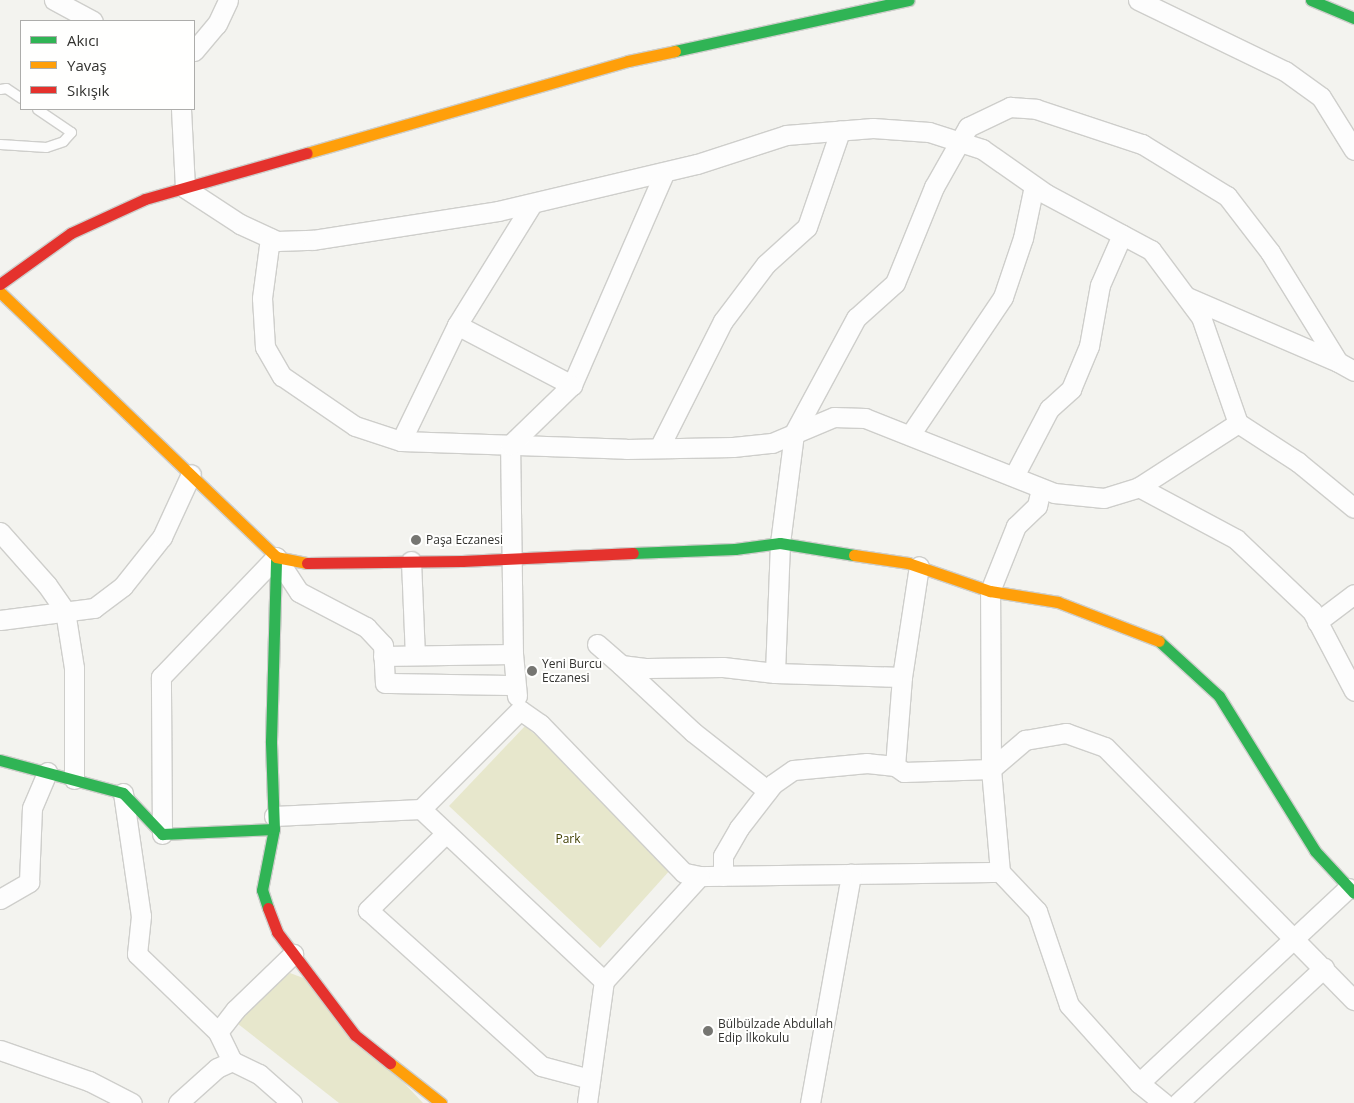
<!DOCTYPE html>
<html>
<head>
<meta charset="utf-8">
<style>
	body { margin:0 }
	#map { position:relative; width:1354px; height:1103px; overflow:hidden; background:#f3f3ef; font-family:"Open Sans",sans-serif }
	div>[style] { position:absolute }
	.green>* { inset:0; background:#e7e7cc }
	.roads { filter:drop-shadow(1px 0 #cececb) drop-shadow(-1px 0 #cececb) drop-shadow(0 1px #cececb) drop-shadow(0 -1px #cececb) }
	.lane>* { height:9px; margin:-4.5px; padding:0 4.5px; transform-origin:4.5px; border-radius:4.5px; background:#fdfdfd }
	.street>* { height:19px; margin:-9.5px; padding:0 9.5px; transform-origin:9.5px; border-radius:9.5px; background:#fdfdfd }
	.fast>* { height:11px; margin:-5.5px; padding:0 5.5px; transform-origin:5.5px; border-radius:5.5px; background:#30b455 }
	.slow>* { height:11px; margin:-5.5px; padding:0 5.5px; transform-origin:5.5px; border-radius:5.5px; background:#ff9f0a }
	.jam>* { height:11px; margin:-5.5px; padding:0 5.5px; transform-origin:5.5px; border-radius:5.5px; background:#e5322d }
	.dots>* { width:14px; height:14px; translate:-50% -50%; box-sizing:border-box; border:2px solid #fffffe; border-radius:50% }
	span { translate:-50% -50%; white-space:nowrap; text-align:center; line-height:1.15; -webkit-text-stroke:4px #fffffe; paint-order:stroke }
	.poi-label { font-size:12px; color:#32322f }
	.left { translate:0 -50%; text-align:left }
	.park-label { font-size:12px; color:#413f00 }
	.legend { position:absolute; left:20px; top:20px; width:175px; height:90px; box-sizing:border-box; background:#fffffe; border:1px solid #adadab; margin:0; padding:6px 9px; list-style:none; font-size:15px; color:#32322f }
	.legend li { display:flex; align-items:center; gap:10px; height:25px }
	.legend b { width:25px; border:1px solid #adadab }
</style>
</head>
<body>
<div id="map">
	<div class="green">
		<div style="clip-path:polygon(525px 726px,615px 802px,671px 869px,600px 948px,449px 806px)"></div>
		<div style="clip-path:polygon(290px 973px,306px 979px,423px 1103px,339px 1103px,233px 1020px)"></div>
	</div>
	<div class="roads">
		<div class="lane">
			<div style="left:0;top:89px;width:6px;rotate:-9deg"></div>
			<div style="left:6px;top:88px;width:18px;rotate:34deg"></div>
			<div style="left:0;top:144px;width:46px;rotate:3.7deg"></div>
			<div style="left:46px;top:147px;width:18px;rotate:-19deg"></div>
			<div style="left:63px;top:141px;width:12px;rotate:-48deg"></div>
			<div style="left:71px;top:132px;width:41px;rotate:-145.9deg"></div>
		</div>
		<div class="street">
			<div style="left:54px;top:0;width:44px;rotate:28.3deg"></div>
			<div style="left:1138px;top:0;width:163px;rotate:25.8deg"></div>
			<div style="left:1285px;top:71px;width:44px;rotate:35.8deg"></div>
			<div style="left:1321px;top:97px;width:62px;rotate:58.1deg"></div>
			<div style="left:194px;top:51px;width:35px;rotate:-50deg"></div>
			<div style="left:217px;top:24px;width:26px;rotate:-65deg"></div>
			<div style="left:181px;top:109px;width:79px;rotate:87.1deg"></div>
			<div style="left:185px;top:188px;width:66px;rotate:33.2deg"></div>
			<div style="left:240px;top:224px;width:41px;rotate:24.7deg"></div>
			<div style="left:277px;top:241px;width:36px;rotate:-2deg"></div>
			<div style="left:313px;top:240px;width:187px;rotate:-8.9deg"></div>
			<div style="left:498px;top:211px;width:204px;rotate:-13.3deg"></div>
			<div style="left:697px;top:164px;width:94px;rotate:-18deg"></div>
			<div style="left:786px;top:135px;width:87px;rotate:-4.6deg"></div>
			<div style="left:873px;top:128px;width:56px;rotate:4.1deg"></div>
			<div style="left:929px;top:132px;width:56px;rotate:17.8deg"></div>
			<div style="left:982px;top:149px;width:78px;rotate:35.1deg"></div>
			<div style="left:1046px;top:194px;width:119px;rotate:28.1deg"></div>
			<div style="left:1151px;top:250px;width:84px;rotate:53.3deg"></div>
			<div style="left:1201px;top:317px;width:112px;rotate:70.8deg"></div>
			<div style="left:1238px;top:423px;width:72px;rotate:33deg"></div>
			<div style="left:1298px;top:462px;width:72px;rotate:39.4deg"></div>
			<div style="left:270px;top:238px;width:61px;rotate:97.6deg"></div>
			<div style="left:262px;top:298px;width:49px;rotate:86.5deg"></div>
			<div style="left:265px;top:347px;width:34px;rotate:60deg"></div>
			<div style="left:282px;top:376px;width:88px;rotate:34.4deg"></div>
			<div style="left:355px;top:426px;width:48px;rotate:18.1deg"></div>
			<div style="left:401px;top:441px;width:225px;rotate:2deg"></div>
			<div style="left:626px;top:449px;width:107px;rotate:-1.1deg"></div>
			<div style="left:733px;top:447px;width:39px;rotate:-6deg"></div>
			<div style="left:772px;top:443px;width:67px;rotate:-22.8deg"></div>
			<div style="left:834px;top:417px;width:31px;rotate:2deg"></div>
			<div style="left:865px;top:418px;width:203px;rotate:21.6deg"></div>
			<div style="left:1054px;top:493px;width:50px;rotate:5.7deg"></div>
			<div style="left:1104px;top:498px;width:37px;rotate:-17deg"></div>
			<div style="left:1139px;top:487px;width:118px;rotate:-32.9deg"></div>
			<div style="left:1187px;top:297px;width:164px;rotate:23.3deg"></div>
			<div style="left:457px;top:325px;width:130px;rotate:27.6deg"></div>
			<div style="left:572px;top:385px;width:231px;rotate:-66.5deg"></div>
			<div style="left:910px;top:435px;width:166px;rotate:-56deg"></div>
			<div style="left:1003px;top:297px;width:62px;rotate:-71.3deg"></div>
			<div style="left:1023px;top:238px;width:53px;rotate:-78.1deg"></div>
			<div style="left:401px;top:441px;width:129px;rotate:-64.2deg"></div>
			<div style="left:457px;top:325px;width:142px;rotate:-58.2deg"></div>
			<div style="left:660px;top:446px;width:140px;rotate:-63.3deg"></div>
			<div style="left:723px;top:321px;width:71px;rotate:-53deg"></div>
			<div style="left:766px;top:264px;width:55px;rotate:-42.1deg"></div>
			<div style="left:807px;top:227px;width:102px;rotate:-71deg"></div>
			<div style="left:1014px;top:476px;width:76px;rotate:-62.4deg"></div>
			<div style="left:1049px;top:409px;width:30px;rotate:-42deg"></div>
			<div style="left:1071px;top:389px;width:47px;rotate:-67.3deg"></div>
			<div style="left:1089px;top:346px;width:62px;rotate:-79.8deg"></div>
			<div style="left:1100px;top:285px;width:55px;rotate:-66.3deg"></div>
			<div style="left:1139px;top:487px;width:110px;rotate:28.2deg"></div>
			<div style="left:1236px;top:539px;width:105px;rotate:43.5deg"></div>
			<div style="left:1312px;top:611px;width:90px;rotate:62.3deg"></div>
			<div style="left:0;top:532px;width:71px;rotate:48.4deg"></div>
			<div style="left:47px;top:585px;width:32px;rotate:55deg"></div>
			<div style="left:65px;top:611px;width:58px;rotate:81deg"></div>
			<div style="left:74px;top:668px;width:111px;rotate:90deg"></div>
			<div style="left:411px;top:561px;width:94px;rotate:87.6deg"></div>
			<div style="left:0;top:620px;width:95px;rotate:-7.3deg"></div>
			<div style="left:94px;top:608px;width:36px;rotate:-37deg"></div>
			<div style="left:123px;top:586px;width:63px;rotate:-51.5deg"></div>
			<div style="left:162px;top:537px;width:69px;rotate:-65.3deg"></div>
			<div style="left:1317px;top:622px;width:46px;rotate:-37.1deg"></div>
			<div style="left:597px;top:644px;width:32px;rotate:41deg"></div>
			<div style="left:621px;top:665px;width:26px;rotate:7deg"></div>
			<div style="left:647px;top:668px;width:76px;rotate:-0.8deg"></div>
			<div style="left:723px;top:667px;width:52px;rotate:6.6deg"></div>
			<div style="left:775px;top:673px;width:127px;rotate:1.8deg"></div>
			<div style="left:383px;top:656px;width:130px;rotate:-0.9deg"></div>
			<div style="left:621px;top:665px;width:98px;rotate:42.9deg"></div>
			<div style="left:693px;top:732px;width:95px;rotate:38.2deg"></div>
			<div style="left:775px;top:673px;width:130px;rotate:-87.8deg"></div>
			<div style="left:780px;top:543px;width:111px;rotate:-82.7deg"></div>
			<div style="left:794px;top:433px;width:131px;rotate:-61.7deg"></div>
			<div style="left:856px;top:318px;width:52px;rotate:-41.9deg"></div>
			<div style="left:895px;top:283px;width:104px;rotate:-67.9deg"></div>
			<div style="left:934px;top:187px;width:69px;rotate:-60.5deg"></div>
			<div style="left:968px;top:127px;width:47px;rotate:-25.5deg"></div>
			<div style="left:1010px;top:107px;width:26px;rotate:4deg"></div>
			<div style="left:1036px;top:109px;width:112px;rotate:18.3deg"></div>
			<div style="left:1142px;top:144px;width:100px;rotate:31.5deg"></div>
			<div style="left:1227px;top:196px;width:71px;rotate:52.5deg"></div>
			<div style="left:1270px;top:252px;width:129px;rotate:58.3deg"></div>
			<div style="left:1338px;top:362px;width:18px;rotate:29deg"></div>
			<div style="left:517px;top:696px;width:42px;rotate:-95.4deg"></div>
			<div style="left:513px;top:654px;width:209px;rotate:-90.8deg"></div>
			<div style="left:510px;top:445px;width:86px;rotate:-44.1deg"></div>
			<div style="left:895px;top:766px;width:89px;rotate:-85.5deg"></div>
			<div style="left:902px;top:677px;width:112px;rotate:-81.3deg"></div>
			<div style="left:991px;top:769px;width:45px;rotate:-40.5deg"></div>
			<div style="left:1025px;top:740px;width:42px;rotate:-9.7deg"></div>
			<div style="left:1066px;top:733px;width:41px;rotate:19.7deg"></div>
			<div style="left:1105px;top:747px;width:355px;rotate:45.5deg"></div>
			<div style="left:991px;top:769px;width:178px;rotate:-90.3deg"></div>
			<div style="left:990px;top:591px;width:70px;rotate:-68.2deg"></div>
			<div style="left:1016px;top:526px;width:29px;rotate:-44deg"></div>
			<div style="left:1037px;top:506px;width:18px;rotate:-77deg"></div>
			<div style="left:123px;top:793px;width:124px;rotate:81.7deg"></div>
			<div style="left:141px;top:916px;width:38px;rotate:96deg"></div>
			<div style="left:137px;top:954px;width:112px;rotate:43.9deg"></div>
			<div style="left:274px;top:816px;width:147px;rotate:-2.7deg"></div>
			<div style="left:446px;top:833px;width:110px;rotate:135.4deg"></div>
			<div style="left:368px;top:910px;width:233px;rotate:42deg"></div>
			<div style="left:541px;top:1066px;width:51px;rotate:14.9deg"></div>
			<div style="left:162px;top:834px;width:157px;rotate:-90.4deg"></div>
			<div style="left:161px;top:677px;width:166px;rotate:-46.2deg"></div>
			<div style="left:276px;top:557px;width:42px;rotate:56.7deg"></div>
			<div style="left:299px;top:592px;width:76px;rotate:27.6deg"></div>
			<div style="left:366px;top:627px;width:25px;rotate:47deg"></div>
			<div style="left:383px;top:645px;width:38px;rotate:87deg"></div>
			<div style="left:385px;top:683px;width:129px;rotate:0.9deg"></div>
			<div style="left:1000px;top:872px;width:54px;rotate:46.5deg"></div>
			<div style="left:1037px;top:911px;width:99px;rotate:71.2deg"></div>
			<div style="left:1069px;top:1005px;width:105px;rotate:48.1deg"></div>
			<div style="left:1139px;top:1083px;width:32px;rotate:39deg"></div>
			<div style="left:700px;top:876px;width:300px;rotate:-0.8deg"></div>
			<div style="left:1000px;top:872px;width:103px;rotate:-95deg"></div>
			<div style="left:991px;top:769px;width:87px;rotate:178deg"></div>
			<div style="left:904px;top:772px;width:11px;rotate:-146deg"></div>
			<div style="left:895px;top:766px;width:28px;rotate:-174deg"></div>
			<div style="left:867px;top:763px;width:74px;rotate:174.6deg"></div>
			<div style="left:793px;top:770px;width:24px;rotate:145deg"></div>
			<div style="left:773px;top:784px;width:56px;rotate:127.7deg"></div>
			<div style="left:739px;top:828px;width:32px;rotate:120deg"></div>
			<div style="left:723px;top:856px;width:20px;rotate:90deg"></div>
			<div style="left:0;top:899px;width:34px;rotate:-30deg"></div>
			<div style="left:29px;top:882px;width:74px;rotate:-87.7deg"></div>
			<div style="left:32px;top:808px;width:39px;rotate:-67deg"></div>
			<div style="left:0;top:1050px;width:94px;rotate:19.2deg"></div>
			<div style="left:89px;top:1081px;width:48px;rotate:27.1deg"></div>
			<div style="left:232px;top:1061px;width:32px;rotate:-116deg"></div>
			<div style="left:218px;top:1032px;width:28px;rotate:-52deg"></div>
			<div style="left:235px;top:1010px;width:81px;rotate:-44deg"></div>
			<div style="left:1139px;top:1083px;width:286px;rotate:-43deg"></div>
			<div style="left:178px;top:1103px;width:52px;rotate:-41.9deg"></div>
			<div style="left:217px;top:1068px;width:17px;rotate:-25deg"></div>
			<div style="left:232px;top:1061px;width:30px;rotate:26deg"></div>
			<div style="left:259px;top:1074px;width:44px;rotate:41.3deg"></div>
			<div style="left:587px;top:1103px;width:123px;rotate:-82.1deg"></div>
			<div style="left:604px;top:981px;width:142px;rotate:-47.6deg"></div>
			<div style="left:700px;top:876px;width:16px;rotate:-169deg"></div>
			<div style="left:684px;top:873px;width:207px;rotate:-134deg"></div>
			<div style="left:540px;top:724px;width:24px;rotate:-145deg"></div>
			<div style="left:520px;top:710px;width:140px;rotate:135deg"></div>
			<div style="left:421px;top:809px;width:251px;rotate:43.2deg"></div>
			<div style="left:810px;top:1103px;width:233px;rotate:-79.8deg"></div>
			<div style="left:1178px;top:1103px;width:199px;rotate:-42.8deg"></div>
		</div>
		<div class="fast">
			<div style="left:1311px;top:0;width:47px;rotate:22.7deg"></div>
			<div style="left:675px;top:51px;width:239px;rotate:-12.3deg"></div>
			<div style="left:633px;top:553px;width:102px;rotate:-2.2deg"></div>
			<div style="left:735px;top:549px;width:45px;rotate:-7.6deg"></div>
			<div style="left:780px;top:543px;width:75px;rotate:9.2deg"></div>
			<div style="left:1159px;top:641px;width:81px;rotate:42.5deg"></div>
			<div style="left:1219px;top:696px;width:182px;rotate:58.2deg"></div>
			<div style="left:1315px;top:851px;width:57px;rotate:47.1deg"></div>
			<div style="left:0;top:760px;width:127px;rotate:15deg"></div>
			<div style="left:123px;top:793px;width:57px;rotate:46.4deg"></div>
			<div style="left:162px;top:834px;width:112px;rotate:-2.6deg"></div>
			<div style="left:268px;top:908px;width:19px;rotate:-108deg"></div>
			<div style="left:262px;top:890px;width:62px;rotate:-78.9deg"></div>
			<div style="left:274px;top:829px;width:88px;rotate:-92deg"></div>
			<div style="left:271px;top:741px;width:184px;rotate:-88.4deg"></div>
		</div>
		<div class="slow">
			<div style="left:307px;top:153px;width:334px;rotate:-16deg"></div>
			<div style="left:628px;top:61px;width:48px;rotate:-12deg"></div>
			<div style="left:0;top:292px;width:383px;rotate:43.8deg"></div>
			<div style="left:276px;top:557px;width:32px;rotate:11deg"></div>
			<div style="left:854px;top:555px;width:55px;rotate:8.4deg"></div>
			<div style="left:908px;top:563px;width:87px;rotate:18.9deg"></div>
			<div style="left:990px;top:591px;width:69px;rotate:9.2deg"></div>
			<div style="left:1058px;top:602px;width:108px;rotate:21.1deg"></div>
			<div style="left:390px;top:1063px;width:65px;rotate:38.1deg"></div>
		</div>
		<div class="jam">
			<div style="left:0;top:284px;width:87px;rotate:-35.7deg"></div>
			<div style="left:71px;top:233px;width:81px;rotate:-24.7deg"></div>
			<div style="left:145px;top:199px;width:168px;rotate:-15.9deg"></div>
			<div style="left:307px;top:563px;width:155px;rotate:-0.7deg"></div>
			<div style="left:462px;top:561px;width:171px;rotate:-2.7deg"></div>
			<div style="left:268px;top:908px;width:26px;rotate:69deg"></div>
			<div style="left:277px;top:932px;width:129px;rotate:52.9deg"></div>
			<div style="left:355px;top:1035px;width:45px;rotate:38.7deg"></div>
		</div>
	</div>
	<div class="dots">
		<div style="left:416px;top:540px;background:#767672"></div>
		<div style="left:532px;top:671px;background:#767672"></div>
		<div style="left:708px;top:1031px;background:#767672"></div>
	</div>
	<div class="poi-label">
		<span class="left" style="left:426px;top:540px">Paşa Eczanesi</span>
		<span class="left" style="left:542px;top:671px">Yeni Burcu<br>Eczanesi</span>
		<span class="left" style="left:718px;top:1031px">Bülbülzade Abdullah<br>Edip İlkokulu</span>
	</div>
	<div class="park-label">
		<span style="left:568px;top:839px">Park</span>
	</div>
	<ul class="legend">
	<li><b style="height:6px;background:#30b455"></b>Akıcı</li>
	<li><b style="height:6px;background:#ff9f0a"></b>Yavaş</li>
	<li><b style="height:6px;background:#e5322d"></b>Sıkışık</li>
	</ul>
</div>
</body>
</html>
